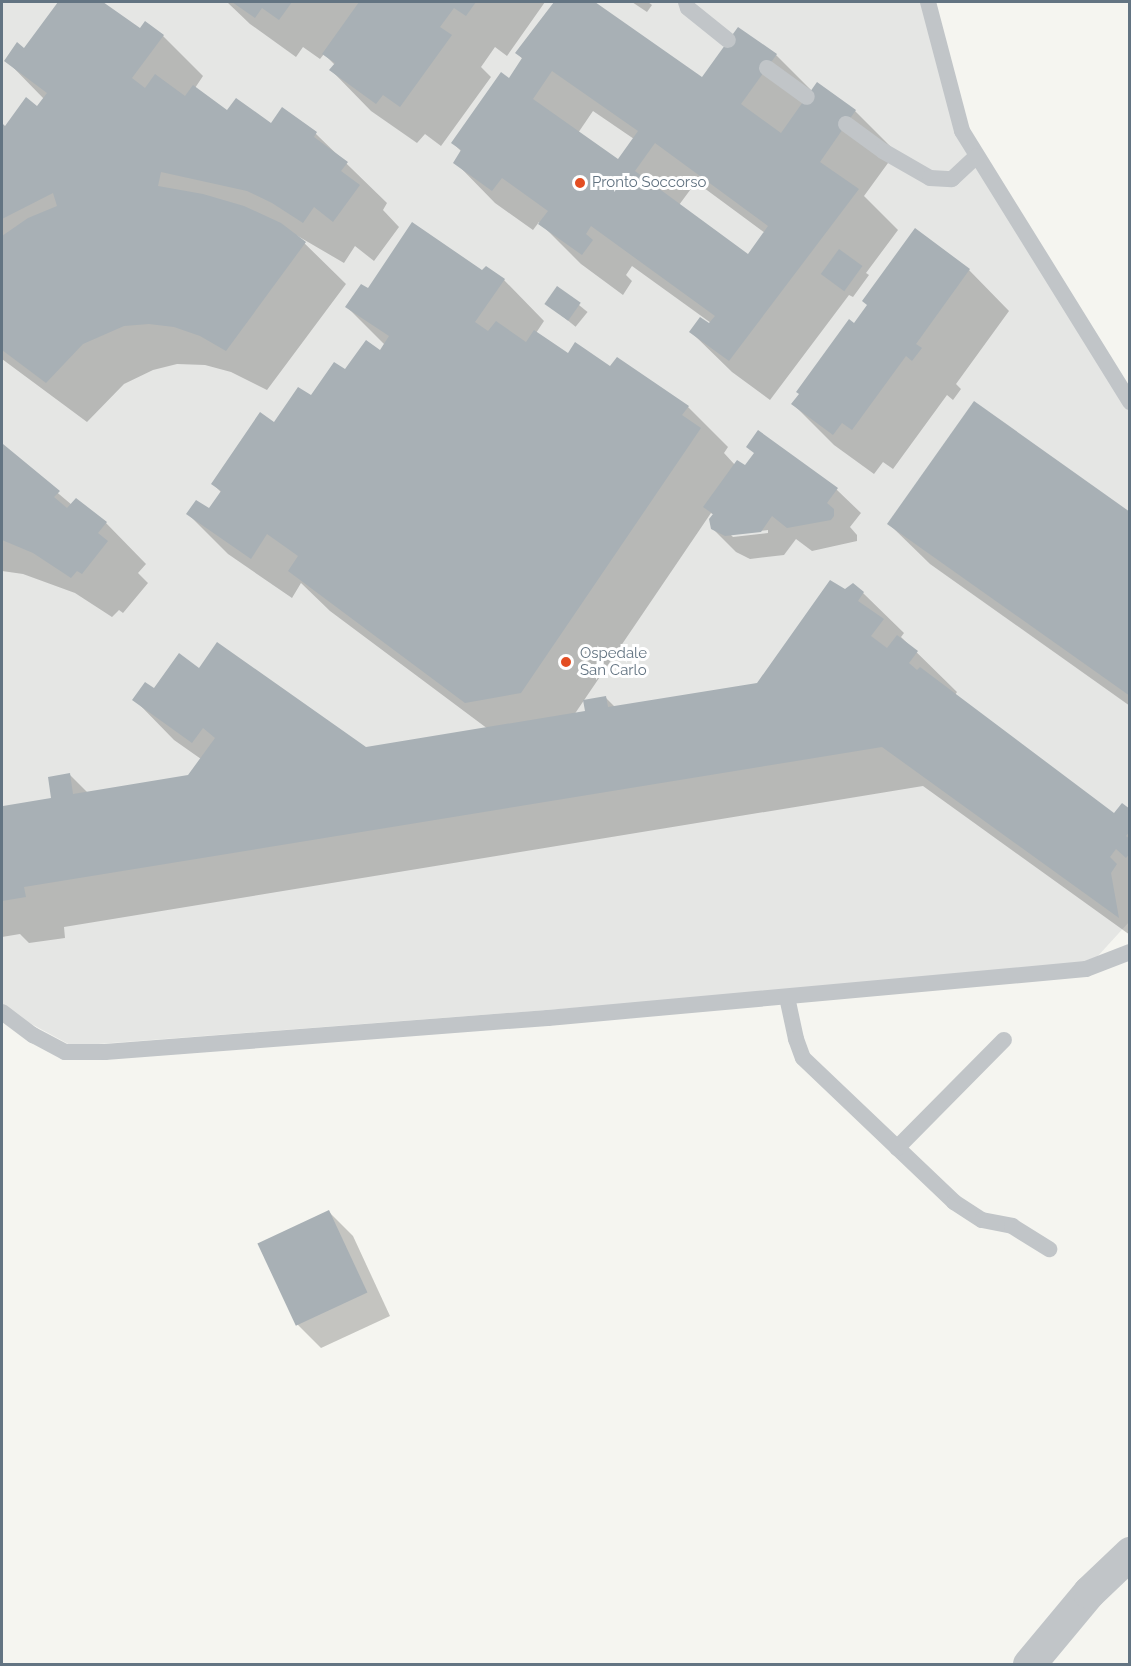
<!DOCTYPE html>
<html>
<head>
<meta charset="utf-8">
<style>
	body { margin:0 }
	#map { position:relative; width:1131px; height:1666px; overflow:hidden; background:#f5f5f0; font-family:Raleway,sans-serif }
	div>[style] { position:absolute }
	.built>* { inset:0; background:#e5e6e4 }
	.shadow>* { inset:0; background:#0003; transform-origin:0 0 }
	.building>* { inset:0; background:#a8b0b5; transform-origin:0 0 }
	.lane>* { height:16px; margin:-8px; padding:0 8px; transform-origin:8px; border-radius:8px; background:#c1c5c8 }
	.street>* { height:33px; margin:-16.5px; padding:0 16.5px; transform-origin:16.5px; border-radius:16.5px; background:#c1c5c8 }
	.dots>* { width:16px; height:16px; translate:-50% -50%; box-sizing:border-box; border:3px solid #fff; border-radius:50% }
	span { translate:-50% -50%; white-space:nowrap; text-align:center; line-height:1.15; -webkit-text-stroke:6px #fff; paint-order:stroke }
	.poi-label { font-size:15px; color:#637482 }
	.left { translate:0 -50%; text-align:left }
	.frame { position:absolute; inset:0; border:3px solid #637482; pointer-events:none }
</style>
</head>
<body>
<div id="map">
	<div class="built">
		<div style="clip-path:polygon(2px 2px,922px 2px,972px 138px,1129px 403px,1129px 922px,1086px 969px,72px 1046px,2px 1008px)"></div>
	</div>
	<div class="shadow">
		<div style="clip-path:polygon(60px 2px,101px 2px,140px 30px,163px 36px,203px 76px,195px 88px,227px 112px,271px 125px,316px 134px,387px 203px,383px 210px,399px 227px,374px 261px,355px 246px,344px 263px,296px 235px,346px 284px,267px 390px,231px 372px,205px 365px,177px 364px,153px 370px,124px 384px,87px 422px,2px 359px,2px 125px,5px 128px,38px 108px,44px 99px,6px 60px,24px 50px)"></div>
		<div style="clip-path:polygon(227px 2px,545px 2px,507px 56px,495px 47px,481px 67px,491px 77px,441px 146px,425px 134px,417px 143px,371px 111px,331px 70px,335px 65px,324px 54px,320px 59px,303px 47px,296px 57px,250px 24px)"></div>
		<div style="clip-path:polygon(evenodd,555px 2px,593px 2px,702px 79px,738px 29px,776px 55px,812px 91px,817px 84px,855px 111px,896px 152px,864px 196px,898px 230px,866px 273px,869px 275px,853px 297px,849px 295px,770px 400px,732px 372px,691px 332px,711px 323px,632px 266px,626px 275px,632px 281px,623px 295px,581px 264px,539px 222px,533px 230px,495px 203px,455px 162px,462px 152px,453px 143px,509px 80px,523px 59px,517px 53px,555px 2px,593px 111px,634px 139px,618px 161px,578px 133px,593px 111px,555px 2px,696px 182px,765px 233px,749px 256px,679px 205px,696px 182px)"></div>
		<div style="clip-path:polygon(632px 2px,648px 2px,652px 5px,647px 12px)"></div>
		<div style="clip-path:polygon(969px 270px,1009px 311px,956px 384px,961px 389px,953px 400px,947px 395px,893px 469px,883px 462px,874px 474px,834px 445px,793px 404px,855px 325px)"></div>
		<div style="clip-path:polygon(evenodd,483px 272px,504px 280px,544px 321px,536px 333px,568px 355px,611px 368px,688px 407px,728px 447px,724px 453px,735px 465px,746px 467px,755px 454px,758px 432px,837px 490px,861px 513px,850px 527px,857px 535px,857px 541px,812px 551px,796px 539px,784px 555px,750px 559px,736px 552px,712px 528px,714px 515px,711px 513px,574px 715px,586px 713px,606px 698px,616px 708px,758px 684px,845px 591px,863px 593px,904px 633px,901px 637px,957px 692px,955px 695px,1114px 815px,1130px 811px,1130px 935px,923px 786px,64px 927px,65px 938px,29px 943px,20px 934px,2px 937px,2px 813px,4px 808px,53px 799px,70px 775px,88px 793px,188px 777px,201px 759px,174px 740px,134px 699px,199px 670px,365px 749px,488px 729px,330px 611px,301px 583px,292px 598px,228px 554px,188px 514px,209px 510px,222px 493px,213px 484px,275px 424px,346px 371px,380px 352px,385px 345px,347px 307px,368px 290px,483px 272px,768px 530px,768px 533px,733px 537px,730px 534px,768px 530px)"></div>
		<div style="left:558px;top:288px;width:38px;height:19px;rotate:39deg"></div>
		<div style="clip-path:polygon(3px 447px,72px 505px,76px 500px,106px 523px,146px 564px,138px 573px,148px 583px,123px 613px,119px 610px,112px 617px,75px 593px,23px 574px,2px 571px)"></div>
		<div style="clip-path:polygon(1130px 513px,1130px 706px,930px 564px,889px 524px)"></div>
		<div style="clip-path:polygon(329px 1212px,353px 1236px,390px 1316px,321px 1348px,297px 1324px)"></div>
	</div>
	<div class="building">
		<div style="clip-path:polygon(58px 2px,103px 2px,140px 28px,145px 21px,164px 35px,132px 78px,145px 88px,155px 74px,185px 96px,193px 85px,227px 110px,236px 98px,271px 123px,282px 107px,317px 132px,314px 137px,348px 162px,341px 171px,360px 185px,333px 222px,314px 207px,303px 223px,272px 203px,247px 191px,161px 172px,158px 186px,203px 194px,244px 206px,281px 223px,306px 242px,226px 351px,200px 336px,174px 327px,149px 324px,124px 326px,83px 344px,46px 383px,2px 350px,2px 236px,28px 218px,57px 206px,53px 193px,2px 219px,2px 123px,5px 126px,26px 97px,37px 106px,47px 93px,4px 61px,17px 42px,24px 48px)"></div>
		<div style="clip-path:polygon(232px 2px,292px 2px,279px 20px,262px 8px,255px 18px)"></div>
		<div style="clip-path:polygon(359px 2px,476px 2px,466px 16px,454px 8px,440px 27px,452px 35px,400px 107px,383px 95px,376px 104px,329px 70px,335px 63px,322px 54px)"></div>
		<div style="clip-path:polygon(evenodd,554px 2px,595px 2px,702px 77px,738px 27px,777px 54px,741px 104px,781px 133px,817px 82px,856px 110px,820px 162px,859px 189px,729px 361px,689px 332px,700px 317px,709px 323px,715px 316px,591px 226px,586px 234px,593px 240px,582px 255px,538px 224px,548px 211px,502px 178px,492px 191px,453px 163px,461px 150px,451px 143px,501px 72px,509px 78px,522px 58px,515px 53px,554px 2px,552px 71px,638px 131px,618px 159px,533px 99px,552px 71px,554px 2px,655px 143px,768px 226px,748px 254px,635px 171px,655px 143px)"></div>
		<div style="clip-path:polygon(412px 222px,482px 270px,486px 266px,505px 279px,475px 322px,488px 331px,496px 321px,526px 342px,534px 330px,568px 353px,575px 342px,610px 366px,617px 357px,689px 406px,682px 415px,701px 428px,521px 693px,465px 703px,288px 571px,298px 556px,267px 534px,251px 559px,186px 514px,196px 500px,209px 508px,221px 491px,211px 484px,260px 412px,274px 422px,298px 387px,311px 395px,334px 362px,345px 369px,366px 340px,380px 350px,389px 336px,345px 307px,361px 284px,368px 288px)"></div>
		<div style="clip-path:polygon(915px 228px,970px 269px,916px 344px,922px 348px,912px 361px,906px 356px,852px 430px,842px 423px,833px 435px,791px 404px,799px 394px,796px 392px,849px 319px,854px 323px,867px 305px,862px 301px)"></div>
		<div style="left:839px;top:249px;width:29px;height:31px;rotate:36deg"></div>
		<div style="left:557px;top:286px;width:29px;height:22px;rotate:35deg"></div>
		<div style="clip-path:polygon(974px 401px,1130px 512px,1130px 696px,887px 524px)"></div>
		<div style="clip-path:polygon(758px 430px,838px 488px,827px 503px,834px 509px,834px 516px,831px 520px,787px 528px,772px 516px,761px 532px,725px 536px,711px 529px,709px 519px,713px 514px,703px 507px,737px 460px,745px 465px,754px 453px,746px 447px)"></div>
		<div style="clip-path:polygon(3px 444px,60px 491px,54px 497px,67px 508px,76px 498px,107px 522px,98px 533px,108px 541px,82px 574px,77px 571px,71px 578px,33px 553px,2px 540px)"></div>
		<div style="clip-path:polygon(830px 580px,845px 589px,853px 583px,864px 592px,858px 601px,884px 619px,871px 636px,887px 648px,897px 635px,918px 651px,909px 663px,917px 670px,920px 667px,1114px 813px,1122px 803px,1130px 809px,1130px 831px,1126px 836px,1130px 839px,1130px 853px,1126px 858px,1116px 849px,1110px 857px,1117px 864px,1111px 873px,1119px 918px,882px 747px,24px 887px,26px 897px,2px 901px,3px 806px,51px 798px,48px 777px,70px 773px,73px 794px,188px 775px,215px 738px,203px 728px,192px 743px,132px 700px,145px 682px,154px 688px,179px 653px,199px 668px,217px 642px,366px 747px,585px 711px,583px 700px,606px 696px,608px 707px,757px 683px)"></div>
		<div style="left:329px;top:1210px;width:91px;height:79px;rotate:65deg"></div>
	</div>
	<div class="lane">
		<div style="left:686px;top:2px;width:6px;rotate:72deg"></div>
		<div style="left:688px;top:8px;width:51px;rotate:38.7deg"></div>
		<div style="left:928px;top:2px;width:133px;rotate:75.2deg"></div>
		<div style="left:962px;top:131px;width:319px;rotate:58.2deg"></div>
		<div style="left:767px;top:68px;width:49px;rotate:35.9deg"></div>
		<div style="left:846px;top:124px;width:46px;rotate:36.1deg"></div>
		<div style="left:883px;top:151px;width:54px;rotate:29.9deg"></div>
		<div style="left:930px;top:178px;width:22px;rotate:3deg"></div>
		<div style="left:952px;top:179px;width:33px;rotate:-43deg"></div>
		<div style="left:787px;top:997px;width:43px;rotate:77.9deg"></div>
		<div style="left:796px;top:1039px;width:20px;rotate:70deg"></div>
		<div style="left:803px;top:1058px;width:209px;rotate:43.6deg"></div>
		<div style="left:954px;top:1202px;width:33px;rotate:33deg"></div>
		<div style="left:982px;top:1220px;width:31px;rotate:11deg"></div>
		<div style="left:1012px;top:1226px;width:44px;rotate:31.9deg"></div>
		<div style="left:2px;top:1012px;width:39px;rotate:37deg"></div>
		<div style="left:33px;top:1035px;width:36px;rotate:28deg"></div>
		<div style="left:65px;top:1052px;width:40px"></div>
		<div style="left:105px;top:1052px;width:444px;rotate:-4.4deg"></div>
		<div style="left:548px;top:1018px;width:540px;rotate:-5.2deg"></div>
		<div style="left:1086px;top:969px;width:47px;rotate:-21.1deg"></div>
		<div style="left:897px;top:1148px;width:152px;rotate:-45.3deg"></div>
	</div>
	<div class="street">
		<div style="left:1029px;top:1664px;width:94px;rotate:-50.2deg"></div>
		<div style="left:1089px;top:1592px;width:57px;rotate:-43.6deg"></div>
	</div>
	<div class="dots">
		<div style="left:580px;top:183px;background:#e34d22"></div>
		<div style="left:566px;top:662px;background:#e34d22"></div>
	</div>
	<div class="poi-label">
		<span class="left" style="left:592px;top:183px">Pronto Soccorso</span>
		<span class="left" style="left:580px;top:662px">Ospedale<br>San Carlo</span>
	</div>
	<div class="frame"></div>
</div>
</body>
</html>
